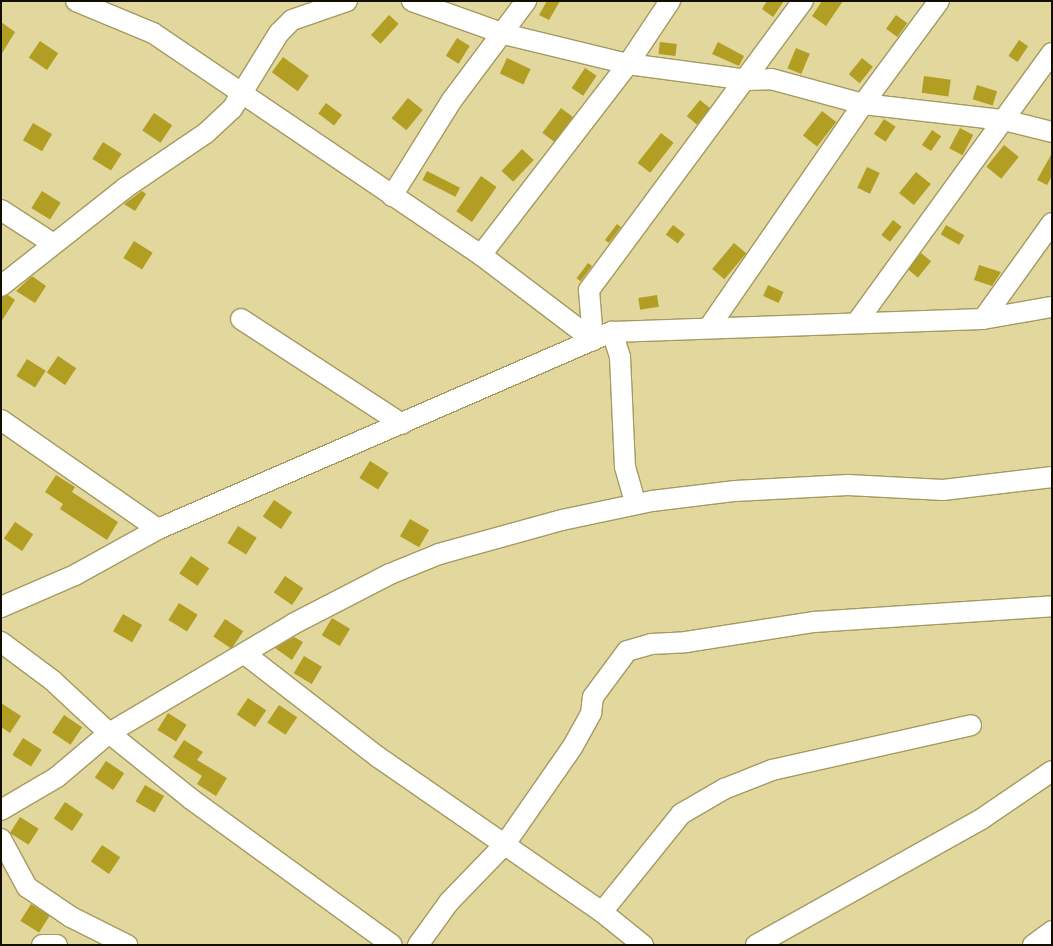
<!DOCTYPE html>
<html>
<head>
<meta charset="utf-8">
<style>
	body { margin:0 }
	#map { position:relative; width:1053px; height:946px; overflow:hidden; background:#e2d89d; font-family:Rubik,sans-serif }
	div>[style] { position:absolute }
	.building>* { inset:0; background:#b19e23; transform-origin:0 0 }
	.roads { filter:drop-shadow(1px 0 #a49a61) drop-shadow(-1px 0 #a49a61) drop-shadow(0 1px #a49a61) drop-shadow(0 -1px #a49a61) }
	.minor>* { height:20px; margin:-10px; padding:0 10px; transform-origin:10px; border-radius:10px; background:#fff }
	span { translate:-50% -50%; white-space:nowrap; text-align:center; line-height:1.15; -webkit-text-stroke:4px #efe5aa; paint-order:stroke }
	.frame { position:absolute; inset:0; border:2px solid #120e00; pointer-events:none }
</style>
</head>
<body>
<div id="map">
	<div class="building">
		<div style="clip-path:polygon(547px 1px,560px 1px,549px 20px,539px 15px)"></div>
		<div style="clip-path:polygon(767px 1px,784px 1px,773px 17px,762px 9px)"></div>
		<div style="clip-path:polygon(822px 1px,843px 1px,826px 26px,812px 16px)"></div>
		<div style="left:389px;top:15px;width:13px;height:27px;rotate:42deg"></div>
		<div style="left:896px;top:15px;width:14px;height:17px;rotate:36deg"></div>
		<div style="clip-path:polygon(1px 22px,15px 32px,1px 55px)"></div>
		<div style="left:457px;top:38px;width:15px;height:21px;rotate:32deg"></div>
		<div style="left:1019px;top:40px;width:11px;height:19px;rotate:34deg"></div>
		<div style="left:40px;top:41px;width:22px;height:20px;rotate:34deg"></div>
		<div style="left:660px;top:42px;width:17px;height:12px;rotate:7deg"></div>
		<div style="clip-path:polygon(718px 42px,744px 56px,739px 66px,712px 54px)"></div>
		<div style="left:796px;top:48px;width:15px;height:22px;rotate:23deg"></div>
		<div style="left:283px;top:57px;width:32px;height:19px;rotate:36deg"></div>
		<div style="left:507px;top:58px;width:26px;height:17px;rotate:25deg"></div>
		<div style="left:862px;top:58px;width:14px;height:21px;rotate:39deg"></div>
		<div style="left:585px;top:68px;width:14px;height:24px;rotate:34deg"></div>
		<div style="left:924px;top:76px;width:27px;height:17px;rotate:8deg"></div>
		<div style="left:977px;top:85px;width:21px;height:15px;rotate:17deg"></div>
		<div style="left:408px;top:98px;width:19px;height:26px;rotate:39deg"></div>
		<div style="left:700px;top:100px;width:13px;height:21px;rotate:39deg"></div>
		<div style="left:326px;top:103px;width:20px;height:13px;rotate:37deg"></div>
		<div style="left:561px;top:108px;width:15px;height:31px;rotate:37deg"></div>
		<div style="left:822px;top:111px;width:18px;height:31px;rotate:38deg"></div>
		<div style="left:154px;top:113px;width:22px;height:21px;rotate:34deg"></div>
		<div style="left:884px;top:119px;width:14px;height:18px;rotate:34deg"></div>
		<div style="left:33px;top:123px;width:22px;height:20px;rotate:30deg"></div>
		<div style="left:960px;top:128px;width:15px;height:23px;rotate:28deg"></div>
		<div style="left:932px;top:130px;width:11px;height:18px;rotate:34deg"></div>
		<div style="left:661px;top:133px;width:16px;height:38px;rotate:38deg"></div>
		<div style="left:103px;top:142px;width:22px;height:20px;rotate:32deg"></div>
		<div style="left:1004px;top:145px;width:19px;height:28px;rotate:39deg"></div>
		<div style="left:522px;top:149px;width:16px;height:30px;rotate:43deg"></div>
		<div style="clip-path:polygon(1052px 153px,1052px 176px,1047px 185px,1037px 180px)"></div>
		<div style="left:867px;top:167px;width:14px;height:23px;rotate:25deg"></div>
		<div style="left:427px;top:171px;width:37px;height:10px;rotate:27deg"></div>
		<div style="left:916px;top:172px;width:19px;height:27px;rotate:39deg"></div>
		<div style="left:481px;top:176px;width:19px;height:43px;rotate:35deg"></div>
		<div style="left:42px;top:191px;width:22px;height:20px;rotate:32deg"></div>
		<div style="clip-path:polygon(142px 191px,146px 194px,135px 211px,124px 204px)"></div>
		<div style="left:893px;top:220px;width:11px;height:19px;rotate:38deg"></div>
		<div style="left:617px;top:224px;width:5px;height:20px;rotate:37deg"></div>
		<div style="left:673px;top:225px;width:15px;height:12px;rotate:37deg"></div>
		<div style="left:946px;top:225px;width:21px;height:11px;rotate:29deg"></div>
		<div style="left:134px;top:241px;width:22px;height:20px;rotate:32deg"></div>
		<div style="left:734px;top:243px;width:16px;height:34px;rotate:40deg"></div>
		<div style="left:921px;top:253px;width:13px;height:21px;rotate:39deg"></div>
		<div style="left:588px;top:263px;width:5px;height:19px;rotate:37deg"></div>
		<div style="clip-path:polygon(979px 265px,1001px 272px,992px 286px,974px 280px)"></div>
		<div style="clip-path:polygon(32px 276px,46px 286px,35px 303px,16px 291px)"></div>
		<div style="left:768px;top:285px;width:17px;height:12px;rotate:24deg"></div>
		<div style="clip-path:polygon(8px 295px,15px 300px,1px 322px,1px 297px)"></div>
		<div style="left:657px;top:295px;width:12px;height:19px;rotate:81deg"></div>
		<div style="left:58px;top:356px;width:22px;height:20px;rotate:34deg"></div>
		<div style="left:27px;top:359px;width:22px;height:20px;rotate:32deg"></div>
		<div style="left:370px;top:461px;width:22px;height:20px;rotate:32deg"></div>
		<div style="clip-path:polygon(56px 475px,75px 487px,72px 492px,118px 522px,107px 540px,60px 509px,63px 504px,45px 492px)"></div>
		<div style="left:274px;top:500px;width:22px;height:20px;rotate:34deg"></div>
		<div style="left:410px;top:519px;width:22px;height:20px;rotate:30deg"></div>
		<div style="left:15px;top:522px;width:22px;height:20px;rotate:34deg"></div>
		<div style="left:238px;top:526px;width:22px;height:20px;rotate:32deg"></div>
		<div style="left:191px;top:556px;width:22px;height:21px;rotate:34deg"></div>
		<div style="left:285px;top:576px;width:22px;height:20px;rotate:34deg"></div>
		<div style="left:179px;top:603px;width:22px;height:20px;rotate:32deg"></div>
		<div style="left:123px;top:614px;width:22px;height:20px;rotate:30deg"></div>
		<div style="left:332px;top:618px;width:21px;height:20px;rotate:31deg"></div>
		<div style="left:225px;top:619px;width:22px;height:21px;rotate:34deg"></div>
		<div style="clip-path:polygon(294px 637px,303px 642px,292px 660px,275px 648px)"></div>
		<div style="left:304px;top:656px;width:21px;height:20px;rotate:31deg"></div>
		<div style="left:248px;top:698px;width:22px;height:20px;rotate:34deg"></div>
		<div style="clip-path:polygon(1px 703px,21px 716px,10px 733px,1px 727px)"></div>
		<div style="left:279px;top:705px;width:22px;height:21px;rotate:34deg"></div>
		<div style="left:168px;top:713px;width:22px;height:20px;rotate:32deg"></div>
		<div style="left:64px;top:715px;width:22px;height:21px;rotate:34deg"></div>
		<div style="left:23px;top:738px;width:22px;height:20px;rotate:32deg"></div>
		<div style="clip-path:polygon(184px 740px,203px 752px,197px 760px,227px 778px,216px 796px,197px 784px,202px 776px,173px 757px)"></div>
		<div style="left:106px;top:761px;width:22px;height:20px;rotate:34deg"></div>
		<div style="left:145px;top:785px;width:22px;height:19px;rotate:30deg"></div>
		<div style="left:65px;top:802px;width:22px;height:20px;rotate:34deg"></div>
		<div style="left:20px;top:817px;width:22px;height:19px;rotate:32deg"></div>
		<div style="left:102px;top:845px;width:22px;height:20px;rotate:34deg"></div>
		<div style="left:31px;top:904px;width:22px;height:20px;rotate:32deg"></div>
	</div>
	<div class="roads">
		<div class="minor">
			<div style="left:76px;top:1px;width:83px;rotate:22.6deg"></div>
			<div style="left:153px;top:33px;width:396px;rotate:34.1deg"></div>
			<div style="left:481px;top:255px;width:141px;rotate:37.2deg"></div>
			<div style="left:412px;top:1px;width:98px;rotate:19.7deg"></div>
			<div style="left:504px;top:34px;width:128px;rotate:13.6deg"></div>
			<div style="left:628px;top:64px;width:121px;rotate:7.6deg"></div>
			<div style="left:748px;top:80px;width:23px;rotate:-2deg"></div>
			<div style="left:771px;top:79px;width:95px;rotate:15.2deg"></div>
			<div style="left:863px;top:104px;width:142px;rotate:6.5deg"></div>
			<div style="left:1004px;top:120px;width:49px;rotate:14deg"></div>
			<div style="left:392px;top:196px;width:113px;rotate:-58deg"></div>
			<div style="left:452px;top:100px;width:124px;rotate:-53.2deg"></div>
			<div style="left:1px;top:210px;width:61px;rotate:32.9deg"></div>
			<div style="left:481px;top:255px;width:241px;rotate:-52.4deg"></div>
			<div style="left:628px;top:64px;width:76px;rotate:-56.3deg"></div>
			<div style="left:1px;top:286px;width:158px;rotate:-38.3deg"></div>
			<div style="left:125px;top:188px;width:98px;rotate:-34.2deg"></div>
			<div style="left:206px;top:133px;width:35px;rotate:-43deg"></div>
			<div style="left:232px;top:109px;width:89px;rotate:-58.3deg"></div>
			<div style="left:279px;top:33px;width:18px;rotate:-45deg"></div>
			<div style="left:292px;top:20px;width:58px;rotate:-19.1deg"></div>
			<div style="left:241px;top:319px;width:192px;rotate:33.1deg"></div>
			<div style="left:983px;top:319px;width:118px;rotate:-54.3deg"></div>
			<div style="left:857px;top:322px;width:332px;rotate:-54.1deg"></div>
			<div style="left:710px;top:326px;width:270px;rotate:-55.4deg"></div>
			<div style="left:863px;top:104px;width:128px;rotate:-53.6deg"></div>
			<div style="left:612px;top:332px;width:26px;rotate:72deg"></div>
			<div style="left:620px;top:357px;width:110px;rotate:87.4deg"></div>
			<div style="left:625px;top:467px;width:37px;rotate:74deg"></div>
			<div style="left:593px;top:340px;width:50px;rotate:-94.6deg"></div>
			<div style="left:589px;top:290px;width:360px;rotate:-53.5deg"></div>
			<div style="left:1px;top:420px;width:191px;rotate:34.8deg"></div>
			<div style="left:1px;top:607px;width:81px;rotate:-23.4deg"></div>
			<div style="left:75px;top:575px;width:95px;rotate:-29deg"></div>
			<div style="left:158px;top:529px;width:495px;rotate:-23.5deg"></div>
			<div style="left:612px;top:332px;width:371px;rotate:-2deg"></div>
			<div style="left:983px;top:319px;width:70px;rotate:-9.9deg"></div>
			<div style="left:1px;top:642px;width:64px;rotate:36.7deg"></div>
			<div style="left:52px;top:680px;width:78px;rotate:42.9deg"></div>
			<div style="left:109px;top:733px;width:105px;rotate:38.8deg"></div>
			<div style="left:191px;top:799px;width:248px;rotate:36deg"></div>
			<div style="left:245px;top:654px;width:168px;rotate:37.8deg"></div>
			<div style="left:378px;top:757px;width:272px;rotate:34.7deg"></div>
			<div style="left:602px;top:912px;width:53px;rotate:38.8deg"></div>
			<div style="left:1px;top:810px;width:65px;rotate:-30.5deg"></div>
			<div style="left:57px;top:777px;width:68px;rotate:-40.2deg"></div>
			<div style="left:109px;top:733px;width:214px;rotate:-30.6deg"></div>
			<div style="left:293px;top:624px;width:109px;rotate:-27.3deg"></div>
			<div style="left:390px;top:574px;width:53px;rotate:-22.2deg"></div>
			<div style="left:439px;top:554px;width:128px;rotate:-15.5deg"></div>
			<div style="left:562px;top:520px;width:92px;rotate:-11.9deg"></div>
			<div style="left:652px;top:501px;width:84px;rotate:-6.9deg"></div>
			<div style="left:735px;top:491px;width:113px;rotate:-3deg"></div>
			<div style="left:848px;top:485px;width:95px;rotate:3deg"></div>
			<div style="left:943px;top:490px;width:110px;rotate:-6.8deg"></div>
			<div style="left:1px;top:839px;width:55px;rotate:61.6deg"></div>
			<div style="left:27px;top:887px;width:53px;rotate:34.3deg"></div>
			<div style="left:71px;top:917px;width:63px;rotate:26.6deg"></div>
			<div style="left:602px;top:912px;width:126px;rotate:-51.1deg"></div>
			<div style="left:681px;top:814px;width:50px;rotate:-30.2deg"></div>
			<div style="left:724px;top:789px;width:52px;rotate:-21.6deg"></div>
			<div style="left:772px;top:770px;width:204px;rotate:-12.7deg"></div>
			<div style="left:42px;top:945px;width:15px"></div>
			<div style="left:418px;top:945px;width:53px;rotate:-54.2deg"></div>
			<div style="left:449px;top:902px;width:81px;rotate:-46deg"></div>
			<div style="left:505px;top:844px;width:119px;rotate:-55.2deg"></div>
			<div style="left:573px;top:746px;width:38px;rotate:-61deg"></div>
			<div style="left:591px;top:713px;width:16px;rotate:-83deg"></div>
			<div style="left:593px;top:697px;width:57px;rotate:-53.5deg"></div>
			<div style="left:627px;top:651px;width:25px;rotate:-16deg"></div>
			<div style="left:651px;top:644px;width:35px;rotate:-3deg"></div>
			<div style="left:686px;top:642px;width:130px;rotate:-8.9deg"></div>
			<div style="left:814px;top:622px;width:239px;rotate:-3.8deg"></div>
			<div style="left:756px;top:945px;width:260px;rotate:-29.2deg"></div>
			<div style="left:983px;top:818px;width:83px;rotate:-34.3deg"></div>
			<div style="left:1033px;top:945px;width:24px;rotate:-36deg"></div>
		</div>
	</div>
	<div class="frame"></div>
</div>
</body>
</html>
